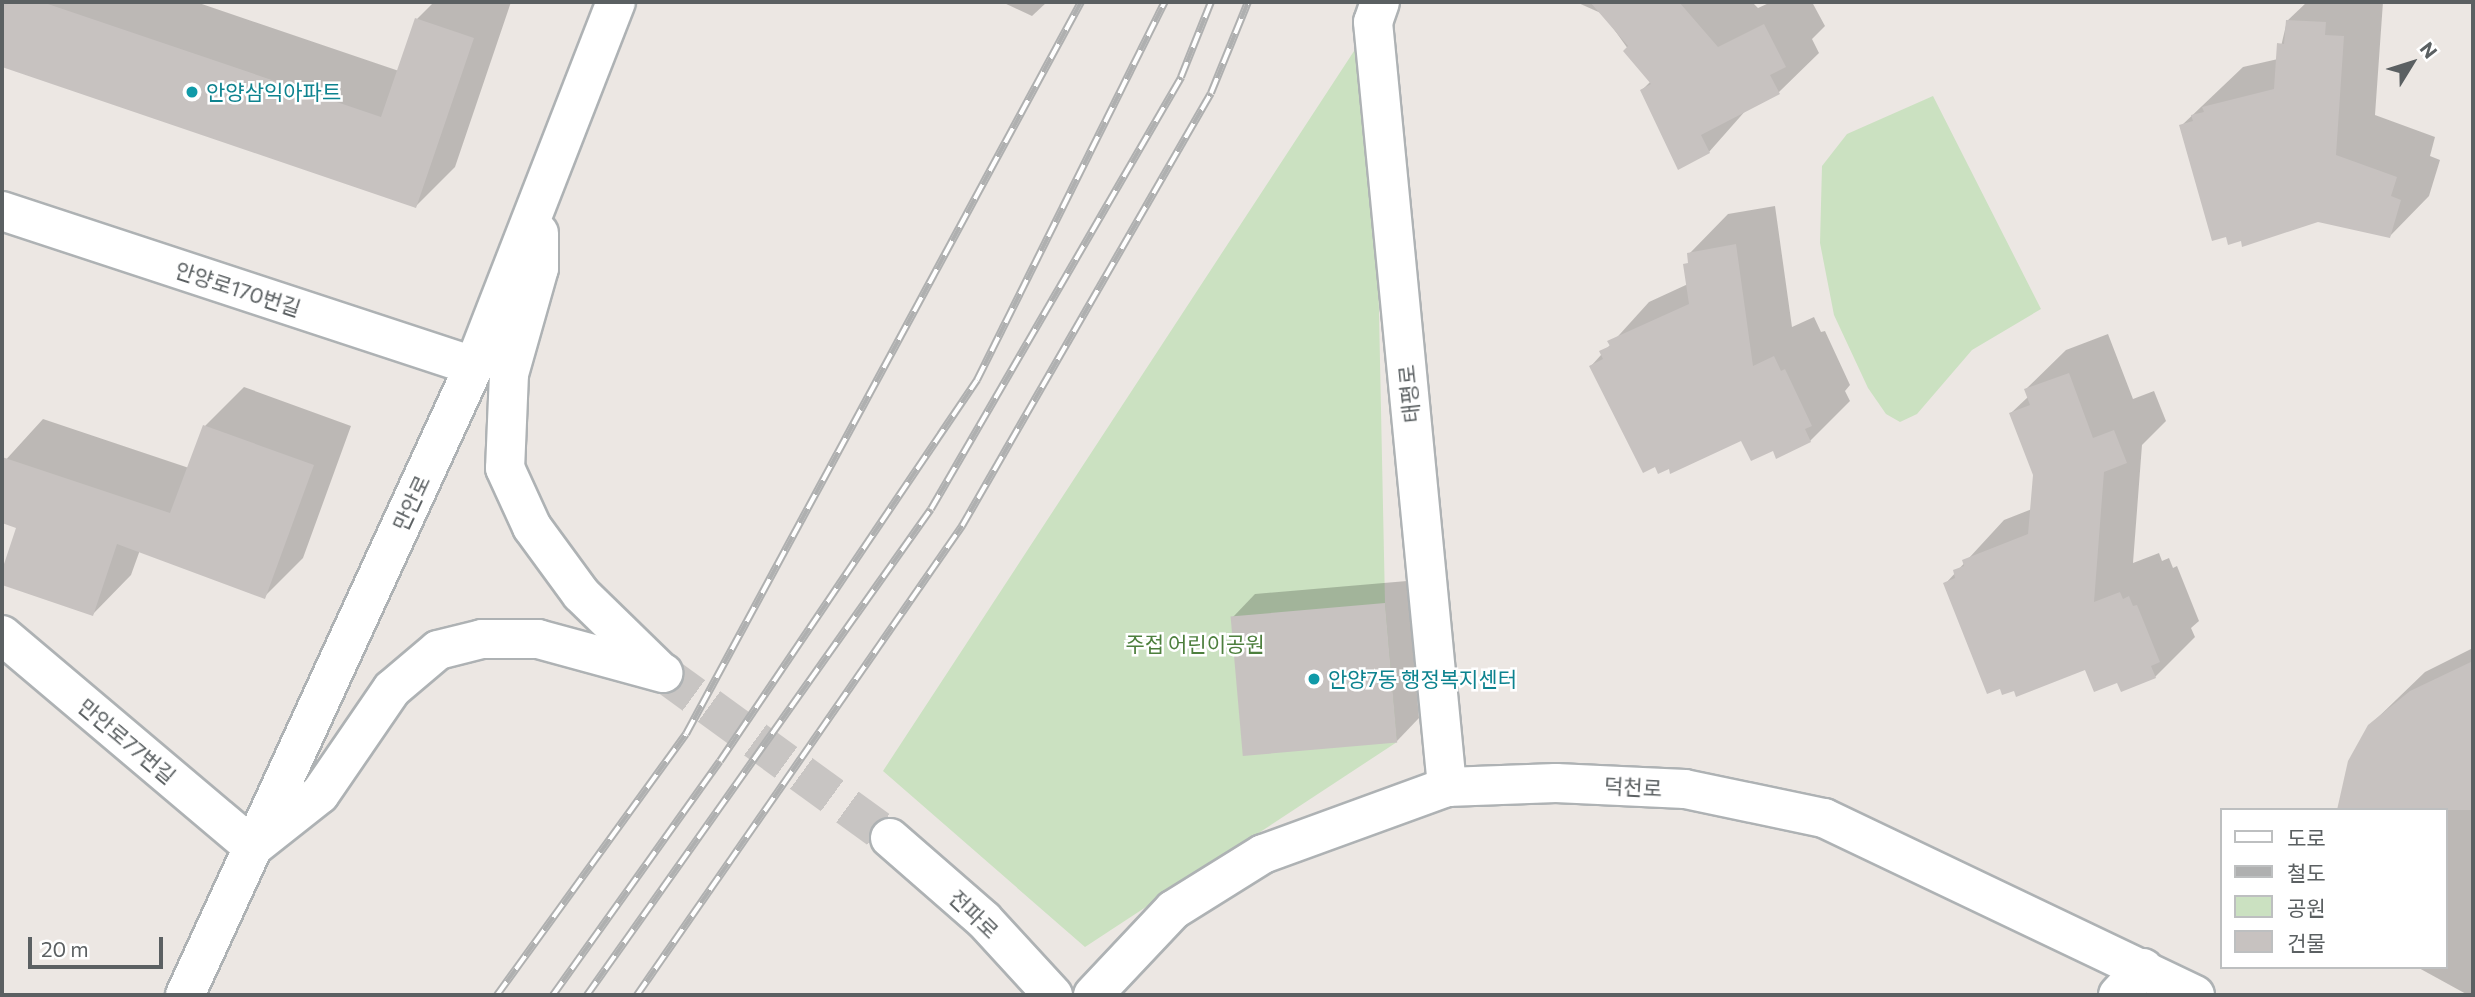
<!DOCTYPE html>
<html>
<head>
<meta charset="utf-8">
<style>
	body { margin:0 }
	#map { position:relative; width:2475px; height:997px; overflow:hidden; background:#ece7e3; font-family:Commissioner,"Noto Sans KR",sans-serif }
	div>[style] { position:absolute }
	.green>* { inset:0; background:#cbe1c1 }
	.shadow>* { inset:0; background:#0003 }
	.building>* { inset:0; background:#c7c2c0; transform-origin:0 0 }
	.minor-tunnel>* { height:38px; margin-top:-19px; transform-origin:0; background:repeating-linear-gradient(90deg,#c8c5c3 0 38px,transparent 0 57px) }
	.roads { filter:drop-shadow(2px 0 #aeb2b4) drop-shadow(-2px 0 #aeb2b4) drop-shadow(0 2px #aeb2b4) drop-shadow(0 -2px #aeb2b4) }
	.minor>* { height:38px; margin:-19px; padding:0 19px; transform-origin:19px; border-radius:19px; background:#fff }
	.rail>* { height:8px; margin-top:-4px; transform-origin:0; background:repeating-linear-gradient(90deg,#fff 0 16px,#afb0b0 0 32px); box-sizing:border-box; border-block:2px solid #afb0b0 }
	.dots>* { width:19px; height:19px; translate:-50% -50%; box-sizing:border-box; border:4px solid #fff; border-radius:50% }
	span { translate:-50% -50%; white-space:nowrap; text-align:center; line-height:1.15; -webkit-text-stroke:5px #fff; paint-order:stroke }
	.culture-label { font-size:21px; color:#0d838f }
	.left { translate:0 -50%; text-align:left }
	.street-label { font-size:21px; color:#5b6062 }
	.park-label { font-size:21px; color:#4d7f3d }
	.frame { position:absolute; inset:0; border:4px solid #5b6062; pointer-events:none }
	.legend { position:absolute; left:2220px; top:808px; width:228px; height:161px; box-sizing:border-box; background:#fff; border:2px solid #bdbfc0; margin:0; padding:9px 12px; list-style:none; font-size:21px; color:#5b6062 }
	.legend li { display:flex; align-items:center; gap:14px; height:35px }
	.legend b { width:35px; border:2px solid #bdbfc0 }
	.north { position:absolute; left:2377px; top:28px; width:70px; height:70px; -webkit-text-stroke:5px #fff; paint-order:stroke; rotate:52deg; font-size:19px; font-weight:700; line-height:28px; text-align:center; color:#5b6062 }
	.north::after { content:''; display:block; margin:auto; width:24px; height:32px; background:#5b6062; clip-path:polygon(50% 0,100% 100%,50% 72%,0 100%) }
	.scale { position:absolute; left:28px; top:937px; width:135px; height:32px; box-sizing:border-box; border:4px solid #5b6062; border-top:0; padding-left:9px; font-size:21px; line-height:24px; white-space:nowrap; color:#5b6062; -webkit-text-stroke:5px #fff; paint-order:stroke }
</style>
</head>
<body>
<div id="map">
	<div class="green">
		<div style="clip-path:polygon(1373px 22px,1385px 603px,1397px 742px,1085px 947px,883px 771px)"></div>
		<div style="clip-path:polygon(1933px 96px,2041px 309px,1972px 350px,1917px 414px,1900px 422px,1886px 414px,1868px 388px,1834px 315px,1820px 243px,1822px 166px,1847px 134px)"></div>
	</div>
	<div class="shadow">
		<div style="clip-path:polygon(2px 2px,196px 2px,399px 71px,417px 19px,434px 2px,511px 2px,455px 167px,416px 206px,2px 65px)"></div>
		<div style="clip-path:polygon(1002px 2px,1047px 2px,1032px 16px)"></div>
		<div style="clip-path:polygon(1576px 2px,1752px 2px,1758px 8px,1771px 2px,1812px 2px,1825px 26px,1812px 39px,1819px 53px,1779px 92px,1747px 109px,1709px 152px,1642px 90px,1651px 81px,1603px 14px)"></div>
		<div style="clip-path:polygon(2307px 2px,2383px 2px,2375px 115px,2435px 137px,2430px 156px,2440px 160px,2429px 196px,2390px 236px,2318px 220px,2181px 126px,2243px 67px,2278px 59px,2287px 21px)"></div>
		<div style="clip-path:polygon(1775px 206px,1792px 327px,1814px 317px,1821px 332px,1825px 331px,1850px 385px,1845px 391px,1850px 401px,1810px 441px,1774px 448px,1742px 438px,1591px 366px,1649px 302px,1688px 284px,1689px 254px,1728px 214px)"></div>
		<div style="clip-path:polygon(2108px 334px,2133px 399px,2154px 391px,2166px 421px,2142px 445px,2133px 563px,2159px 553px,2162px 561px,2169px 558px,2173px 568px,2177px 566px,2199px 621px,2191px 628px,2195px 637px,2155px 677px,2118px 680px,2086px 668px,1945px 584px,2004px 520px,2032px 509px,2035px 475px,2011px 413px,2029px 396px,2026px 389px,2066px 350px)"></div>
		<div style="clip-path:polygon(244px 387px,351px 426px,303px 558px,264px 597px,140px 550px,131px 575px,93px 614px,2px 583px,19px 526px,2px 521px,2px 464px,43px 419px,189px 468px,205px 426px)"></div>
		<div style="clip-path:polygon(1407px 581px,1419px 718px,1397px 741px,1233px 617px,1255px 594px)"></div>
		<div style="clip-path:polygon(2473px 648px,2473px 995px,2468px 995px,2417px 967px,2445px 967px,2445px 810px,2369px 726px,2425px 672px)"></div>
	</div>
	<div class="building">
		<div style="clip-path:polygon(2px 2px,42px 2px,381px 117px,415px 18px,474px 38px,416px 208px,2px 67px)"></div>
		<div style="clip-path:polygon(1590px 2px,1679px 2px,1718px 47px,1764px 24px,1786px 67px,1770px 75px,1780px 94px,1701px 135px,1710px 153px,1678px 170px,1640px 90px,1651px 84px,1623px 51px,1628px 46px)"></div>
		<div style="clip-path:polygon(2286px 20px,2326px 22px,2325px 35px,2344px 36px,2336px 155px,2397px 177px,2391px 196px,2401px 200px,2390px 238px,2318px 222px,2242px 247px,2241px 241px,2228px 245px,2226px 237px,2212px 241px,2179px 125px,2193px 121px,2191px 115px,2204px 112px,2202px 107px,2274px 89px,2277px 43px,2284px 44px)"></div>
		<div style="clip-path:polygon(1736px 244px,1753px 366px,1774px 356px,1781px 371px,1785px 369px,1812px 426px,1805px 429px,1811px 442px,1776px 459px,1773px 451px,1751px 461px,1741px 441px,1670px 474px,1669px 469px,1658px 474px,1655px 467px,1643px 473px,1589px 366px,1603px 359px,1599px 351px,1610px 346px,1607px 341px,1689px 304px,1683px 264px,1688px 263px,1687px 253px)"></div>
		<div style="clip-path:polygon(2069px 373px,2093px 438px,2114px 430px,2127px 463px,2104px 472px,2094px 602px,2120px 592px,2123px 599px,2129px 596px,2133px 606px,2137px 605px,2160px 662px,2151px 666px,2156px 678px,2121px 692px,2117px 683px,2094px 692px,2085px 670px,2016px 697px,2014px 691px,2002px 695px,2000px 689px,1987px 694px,1943px 583px,1955px 578px,1953px 570px,1964px 566px,1962px 560px,2028px 534px,2033px 475px,2009px 413px,2030px 405px,2024px 389px)"></div>
		<div style="clip-path:polygon(203px 425px,314px 465px,265px 599px,117px 544px,93px 616px,2px 585px,2px 570px,16px 528px,2px 523px,2px 457px,170px 513px)"></div>
		<div style="left:1385px;top:603px;width:140px;height:155px;rotate:85deg"></div>
		<div style="clip-path:polygon(2473px 661px,2473px 810px,2337px 810px,2348px 761px,2368px 725px,2410px 691px)"></div>
	</div>
	<div class="minor-tunnel">
		<div style="left:663px;top:673px;width:281px;rotate:36deg"></div>
	</div>
	<div class="roads">
		<div class="minor">
			<div style="left:1380px;top:2px;width:21px;rotate:109deg"></div>
			<div style="left:1373px;top:22px;width:769px;rotate:84.47deg"></div>
			<div style="left:2px;top:211px;width:497px;rotate:18.2deg"></div>
			<div style="left:539px;top:233px;width:35px;rotate:90deg"></div>
			<div style="left:539px;top:268px;width:110px;rotate:105.8deg"></div>
			<div style="left:509px;top:374px;width:94px;rotate:92.4deg"></div>
			<div style="left:505px;top:468px;width:65px;rotate:65.4deg"></div>
			<div style="left:532px;top:527px;width:83px;rotate:53.8deg"></div>
			<div style="left:581px;top:594px;width:109px;rotate:44.3deg"></div>
			<div style="left:2px;top:635px;width:329px;rotate:40.2deg"></div>
			<div style="left:253px;top:847px;width:85px;rotate:-38.3deg"></div>
			<div style="left:320px;top:794px;width:127px;rotate:-55.6deg"></div>
			<div style="left:392px;top:689px;width:60px;rotate:-40.3deg"></div>
			<div style="left:438px;top:650px;width:45px;rotate:-14deg"></div>
			<div style="left:482px;top:639px;width:56px"></div>
			<div style="left:538px;top:639px;width:130px;rotate:15.2deg"></div>
			<div style="left:890px;top:838px;width:125px;rotate:41.1deg"></div>
			<div style="left:984px;top:920px;width:102px;rotate:47.4deg"></div>
			<div style="left:185px;top:995px;width:692px;rotate:-65.32deg"></div>
			<div style="left:474px;top:366px;width:391px;rotate:-68.7deg"></div>
			<div style="left:1093px;top:995px;width:117px;rotate:-46.7deg"></div>
			<div style="left:1173px;top:910px;width:106px;rotate:-31.9deg"></div>
			<div style="left:1263px;top:854px;width:196px;rotate:-20deg"></div>
			<div style="left:1447px;top:787px;width:109px;rotate:-2.1deg"></div>
			<div style="left:1556px;top:783px;width:129px;rotate:2.7deg"></div>
			<div style="left:1685px;top:789px;width:142px;rotate:11.8deg"></div>
			<div style="left:1824px;top:818px;width:411px;rotate:25.5deg"></div>
			<div style="left:2118px;top:995px;width:37px;rotate:-47deg"></div>
		</div>
	</div>
	<div class="rail">
		<div style="left:497px;top:995px;width:322px;rotate:-54.1deg"></div>
		<div style="left:686px;top:734px;width:832px;rotate:-61.65deg"></div>
		<div style="left:553px;top:995px;width:287px;rotate:-54.5deg"></div>
		<div style="left:720px;top:761px;width:460px;rotate:-56deg"></div>
		<div style="left:977px;top:380px;width:422px;rotate:-63.6deg"></div>
		<div style="left:587px;top:995px;width:595px;rotate:-54.71deg"></div>
		<div style="left:931px;top:509px;width:499px;rotate:-59.9deg"></div>
		<div style="left:1181px;top:77px;width:81px;rotate:-68.2deg"></div>
		<div style="left:637px;top:995px;width:571px;rotate:-55.28deg"></div>
		<div style="left:962px;top:526px;width:499px;rotate:-60.1deg"></div>
		<div style="left:1211px;top:93px;width:98px;rotate:-67.9deg"></div>
	</div>
	<div class="dots">
		<div style="left:192px;top:92px;background:#0f9aa8"></div>
		<div style="left:1314px;top:679px;background:#0f9aa8"></div>
	</div>
	<div class="culture-label">
		<span class="left" style="left:206px;top:92px">안양삼익아파트</span>
		<span class="left" style="left:1328px;top:679px">안양7동 행정복지센터</span>
	</div>
	<div class="street-label">
		<span style="left:238px;top:289px;rotate:18deg">안양로170번길</span>
		<span style="left:1409px;top:394px;rotate:-96deg">태평로</span>
		<span style="left:411px;top:503px;rotate:-65deg">만안로</span>
		<span style="left:127px;top:741px;rotate:40deg">만안로77번길</span>
		<span style="left:1633px;top:787px;rotate:3deg">덕천로</span>
		<span style="left:974px;top:914px;rotate:44deg">전파로</span>
	</div>
	<div class="park-label">
		<span style="left:1195px;top:644px">주접 어린이공원</span>
	</div>
	<div class="frame"></div>
	<ul class="legend">
	<li><b style="height:9px;background:#fff"></b>도로</li>
	<li><b style="height:9px;background:#afb0b0"></b>철도</li>
	<li><b style="height:19px;background:#cbe1c1"></b>공원</li>
	<li><b style="height:19px;background:#c7c2c0"></b>건물</li>
	</ul>
	<div class="north">N</div>
	<div class="scale">20 m</div>
</div>
</body>
</html>
